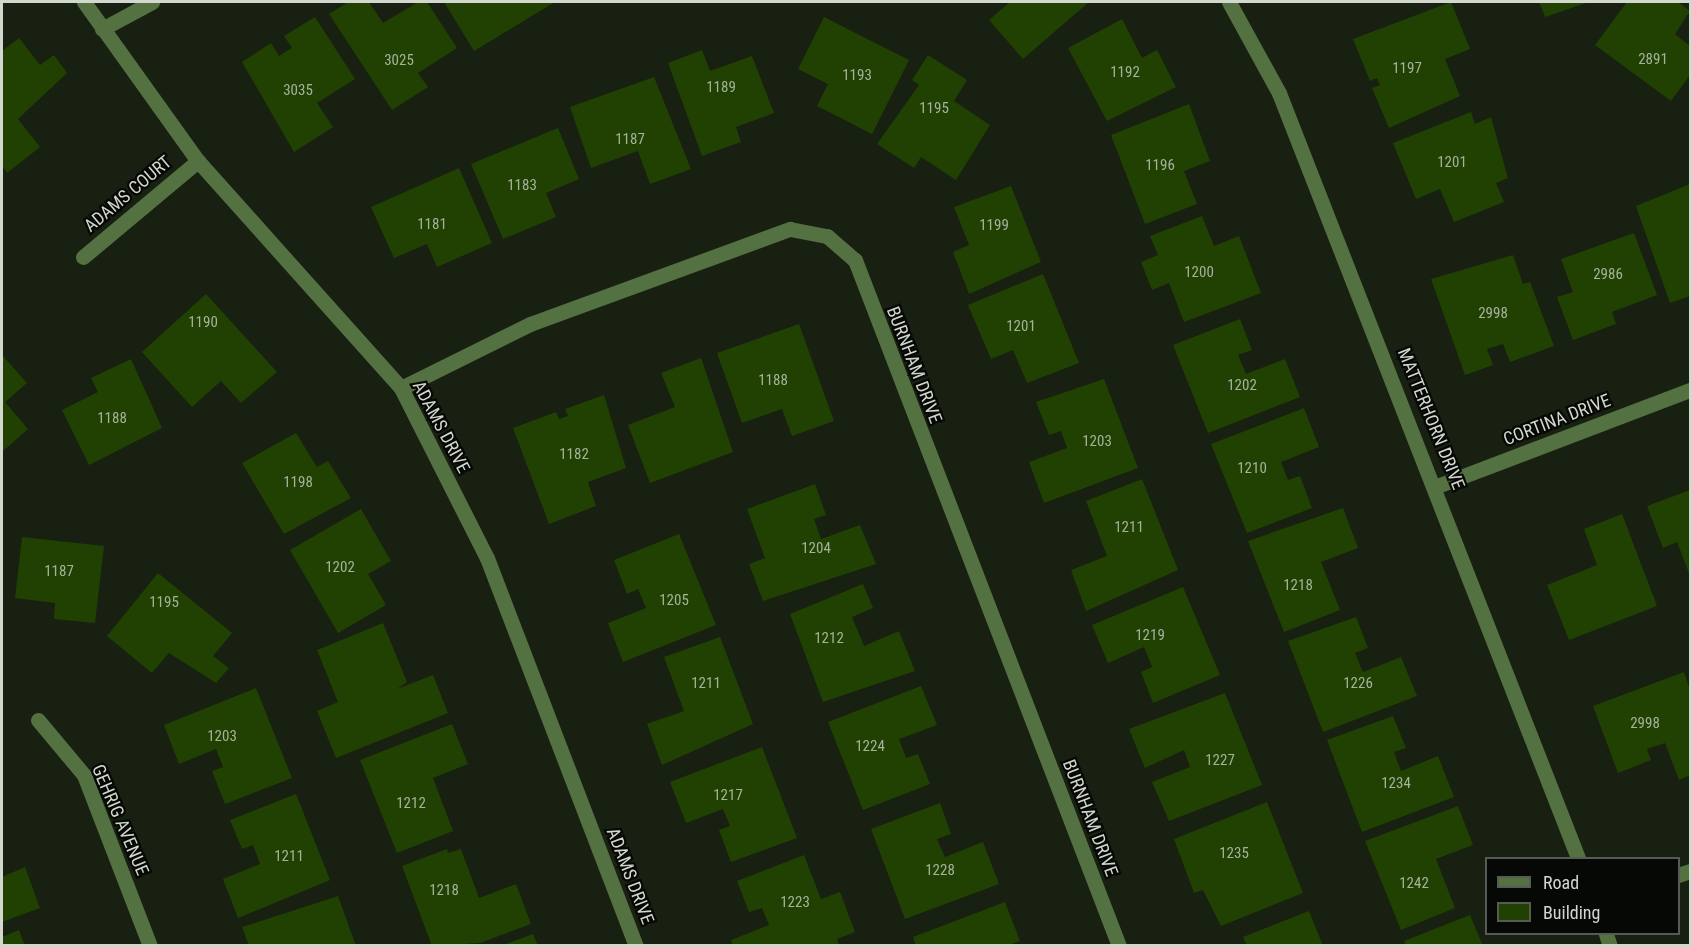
<!DOCTYPE html>
<html>
<head>
<meta charset="utf-8">
<style>
	body { margin:0 }
	#map { position:relative; width:1692px; height:947px; overflow:hidden; background:#172011; font-family:"Roboto Condensed",sans-serif }
	div>[style] { position:absolute }
	.building>* { inset:0; background:#204102 }
	.minor>* { height:15px; margin:-7.5px; padding:0 7.5px; transform-origin:7.5px; border-radius:7.5px; background:#537141 }
	span { translate:-50% -50%; white-space:nowrap; text-align:center; line-height:1.15; -webkit-text-stroke:4.5px #050804; paint-order:stroke }
	.number-label { font-size:15px; color:#a6b29b }
	.number-label span { -webkit-text-stroke-width:0 }
	.street-label { font-size:18px; color:#d2d8ce }
	.frame { position:absolute; inset:0; border:3px solid #d2d8ce; pointer-events:none }
	.legend { position:absolute; left:1485px; top:857px; width:195px; height:78px; box-sizing:border-box; background:#050804; border:2px solid #575b55; margin:0; padding:8px 10px; list-style:none; font-size:18px; color:#d2d8ce }
	.legend li { display:flex; align-items:center; gap:12px; height:30px }
	.legend b { width:30px; border:2px solid #575b55 }
</style>
</head>
<body>
<div id="map">
	<div class="building">
		<div style="clip-path:polygon(348px 2px,369px 2px,383px 23px,418px 2px,427px 2px,457px 48px,418px 73px,428px 87px,392px 110px,329px 14px)"></div>
		<div style="clip-path:polygon(444px 2px,555px 2px,474px 51px)"></div>
		<div style="clip-path:polygon(1010px 2px,1089px 2px,1023px 59px,989px 20px)"></div>
		<div style="clip-path:polygon(1451px 2px,1470px 49px,1445px 59px,1460px 96px,1389px 128px,1372px 88px,1380px 85px,1377px 78px,1370px 81px,1353px 39px)"></div>
		<div style="clip-path:polygon(1539px 2px,1589px 2px,1545px 17px)"></div>
		<div style="clip-path:polygon(1627px 2px,1678px 2px,1690px 11px,1675px 34px,1690px 46px,1690px 75px,1671px 101px,1595px 45px)"></div>
		<div style="clip-path:polygon(315px 17px,355px 79px,317px 103px,333px 127px,294px 152px,242px 62px,271px 43px,279px 56px,292px 48px,284px 36px)"></div>
		<div style="clip-path:polygon(824px 17px,909px 60px,872px 134px,817px 106px,828px 84px,798px 69px)"></div>
		<div style="clip-path:polygon(1122px 19px,1142px 58px,1157px 50px,1176px 87px,1107px 121px,1068px 48px)"></div>
		<div style="clip-path:polygon(19px 38px,40px 65px,54px 55px,67px 73px,18px 119px,40px 147px,7px 173px,2px 166px,2px 51px)"></div>
		<div style="clip-path:polygon(702px 50px,710px 71px,752px 56px,774px 113px,736px 127px,741px 142px,702px 156px,668px 63px)"></div>
		<div style="clip-path:polygon(928px 55px,967px 80px,954px 101px,990px 125px,956px 180px,921px 157px,914px 168px,877px 144px,919px 85px,912px 80px)"></div>
		<div style="clip-path:polygon(654px 77px,691px 169px,650px 184px,638px 151px,591px 168px,570px 107px)"></div>
		<div style="clip-path:polygon(1189px 104px,1210px 161px,1184px 171px,1197px 204px,1145px 224px,1111px 135px)"></div>
		<div style="clip-path:polygon(1471px 112px,1475px 124px,1491px 117px,1508px 178px,1496px 183px,1504px 202px,1454px 222px,1440px 189px,1416px 199px,1393px 143px)"></div>
		<div style="clip-path:polygon(558px 128px,579px 179px,546px 193px,556px 217px,503px 239px,471px 164px)"></div>
		<div style="clip-path:polygon(459px 168px,492px 243px,437px 267px,427px 244px,394px 258px,371px 207px)"></div>
		<div style="clip-path:polygon(1690px 184px,1690px 296px,1670px 303px,1636px 206px)"></div>
		<div style="clip-path:polygon(1011px 186px,1041px 262px,969px 294px,953px 252px,969px 245px,954px 207px)"></div>
		<div style="clip-path:polygon(1202px 216px,1214px 246px,1239px 236px,1261px 293px,1184px 322px,1169px 283px,1152px 290px,1141px 262px,1158px 255px,1150px 236px)"></div>
		<div style="clip-path:polygon(1634px 233px,1657px 295px,1612px 312px,1616px 324px,1573px 340px,1557px 297px,1573px 292px,1561px 259px)"></div>
		<div style="clip-path:polygon(1513px 255px,1523px 284px,1530px 282px,1554px 346px,1510px 362px,1503px 344px,1487px 349px,1493px 365px,1465px 375px,1431px 279px)"></div>
		<div style="clip-path:polygon(1043px 274px,1079px 363px,1027px 383px,1013px 350px,991px 359px,968px 305px)"></div>
		<div style="clip-path:polygon(206px 294px,277px 372px,241px 403px,221px 381px,192px 407px,142px 352px)"></div>
		<div style="clip-path:polygon(1240px 319px,1252px 350px,1238px 355px,1246px 374px,1285px 359px,1300px 397px,1208px 433px,1173px 345px)"></div>
		<div style="clip-path:polygon(799px 324px,834px 421px,792px 436px,782px 409px,742px 423px,717px 353px)"></div>
		<div style="clip-path:polygon(2px 355px,27px 383px,5px 402px,28px 429px,2px 452px)"></div>
		<div style="clip-path:polygon(701px 358px,733px 452px,650px 483px,628px 425px,675px 407px,661px 373px)"></div>
		<div style="clip-path:polygon(131px 359px,162px 428px,89px 465px,62px 410px,98px 392px,91px 378px)"></div>
		<div style="clip-path:polygon(1104px 379px,1138px 468px,1044px 503px,1029px 462px,1067px 448px,1061px 431px,1049px 435px,1036px 402px)"></div>
		<div style="clip-path:polygon(604px 395px,626px 468px,588px 482px,596px 506px,549px 524px,513px 428px,556px 412px,559px 419px,568px 416px,565px 409px)"></div>
		<div style="clip-path:polygon(1304px 408px,1319px 447px,1281px 462px,1288px 480px,1300px 476px,1312px 508px,1247px 533px,1211px 444px)"></div>
		<div style="clip-path:polygon(296px 433px,317px 467px,328px 461px,351px 498px,284px 534px,242px 463px)"></div>
		<div style="clip-path:polygon(1142px 479px,1178px 570px,1086px 611px,1071px 570px,1107px 556px,1086px 501px)"></div>
		<div style="clip-path:polygon(815px 484px,826px 515px,814px 519px,821px 539px,860px 525px,876px 564px,763px 601px,749px 564px,765px 558px,747px 509px)"></div>
		<div style="clip-path:polygon(1690px 490px,1690px 576px,1677px 542px,1663px 548px,1647px 506px)"></div>
		<div style="clip-path:polygon(1343px 508px,1358px 548px,1321px 562px,1340px 610px,1284px 632px,1248px 541px)"></div>
		<div style="clip-path:polygon(361px 509px,391px 561px,368px 574px,386px 605px,338px 633px,290px 550px)"></div>
		<div style="clip-path:polygon(1622px 514px,1657px 606px,1569px 640px,1547px 585px,1597px 565px,1584px 529px)"></div>
		<div style="clip-path:polygon(679px 534px,716px 625px,623px 662px,608px 623px,646px 608px,638px 589px,627px 594px,614px 560px)"></div>
		<div style="clip-path:polygon(22px 537px,104px 546px,95px 623px,54px 619px,55px 603px,15px 598px)"></div>
		<div style="clip-path:polygon(158px 573px,232px 633px,213px 656px,229px 668px,216px 683px,169px 653px,152px 673px,107px 636px)"></div>
		<div style="clip-path:polygon(863px 584px,873px 608px,852px 617px,864px 646px,899px 631px,915px 671px,823px 702px,790px 614px)"></div>
		<div style="clip-path:polygon(1183px 587px,1220px 675px,1153px 703px,1141px 672px,1152px 667px,1144px 647px,1108px 663px,1092px 625px)"></div>
		<div style="clip-path:polygon(1356px 617px,1368px 648px,1355px 653px,1363px 672px,1401px 657px,1417px 696px,1323px 732px,1288px 641px)"></div>
		<div style="clip-path:polygon(383px 623px,407px 682px,397px 689px,433px 675px,448px 713px,336px 758px,317px 711px,338px 702px,317px 650px)"></div>
		<div style="clip-path:polygon(720px 637px,753px 724px,662px 765px,647px 724px,684px 711px,664px 657px)"></div>
		<div style="clip-path:polygon(1684px 672px,1690px 690px,1690px 775px,1679px 780px,1665px 743px,1647px 749px,1651px 760px,1618px 773px,1593px 706px)"></div>
		<div style="clip-path:polygon(921px 686px,937px 725px,899px 739px,906px 758px,918px 754px,930px 784px,863px 810px,828px 722px)"></div>
		<div style="clip-path:polygon(256px 688px,292px 778px,225px 804px,212px 771px,223px 767px,216px 749px,179px 764px,164px 725px)"></div>
		<div style="clip-path:polygon(1225px 693px,1262px 785px,1169px 821px,1152px 782px,1190px 767px,1184px 750px,1145px 768px,1129px 729px)"></div>
		<div style="clip-path:polygon(1393px 716px,1406px 748px,1394px 752px,1401px 771px,1438px 756px,1454px 797px,1362px 832px,1327px 740px)"></div>
		<div style="clip-path:polygon(452px 724px,468px 764px,433px 778px,453px 831px,397px 853px,360px 760px)"></div>
		<div style="clip-path:polygon(762px 747px,797px 838px,731px 862px,719px 830px,730px 826px,723px 809px,686px 823px,670px 782px)"></div>
		<div style="clip-path:polygon(296px 794px,330px 880px,238px 918px,223px 879px,260px 864px,253px 845px,242px 849px,230px 820px)"></div>
		<div style="clip-path:polygon(1267px 802px,1303px 893px,1221px 926px,1203px 890px,1194px 893px,1174px 839px)"></div>
		<div style="clip-path:polygon(940px 803px,951px 834px,937px 839px,945px 857px,983px 842px,999px 884px,905px 919px,871px 829px)"></div>
		<div style="clip-path:polygon(1458px 806px,1473px 845px,1436px 859px,1455px 908px,1401px 930px,1365px 841px)"></div>
		<div style="clip-path:polygon(447px 849px,448px 853px,461px 849px,479px 898px,516px 884px,531px 924px,480px 943px,432px 946px,402px 866px)"></div>
		<div style="clip-path:polygon(804px 855px,821px 899px,840px 892px,855px 932px,837px 939px,839px 946px,733px 946px,731px 940px,769px 925px,762px 908px,749px 912px,737px 881px)"></div>
		<div style="clip-path:polygon(25px 867px,40px 908px,2px 922px,2px 877px)"></div>
		<div style="clip-path:polygon(338px 896px,356px 946px,249px 946px,242px 927px)"></div>
		<div style="clip-path:polygon(1005px 902px,1020px 941px,1006px 946px,916px 946px,913px 937px)"></div>
		<div style="clip-path:polygon(1309px 911px,1323px 946px,1247px 946px,1243px 937px)"></div>
		<div style="clip-path:polygon(1470px 915px,1483px 946px,1406px 946px,1404px 941px)"></div>
		<div style="clip-path:polygon(19px 930px,25px 946px,2px 946px,2px 937px)"></div>
		<div style="clip-path:polygon(533px 934px,538px 946px,503px 946px,503px 945px)"></div>
	</div>
	<div class="minor">
		<div style="left:84px;top:2px;width:196px;rotate:54.4deg"></div>
		<div style="left:198px;top:161px;width:305px;rotate:48.2deg"></div>
		<div style="left:401px;top:388px;width:191px;rotate:63.2deg"></div>
		<div style="left:487px;top:558px;width:416px;rotate:69deg"></div>
		<div style="left:1229px;top:2px;width:104px;rotate:61.2deg"></div>
		<div style="left:1279px;top:93px;width:821px;rotate:68.65deg"></div>
		<div style="left:102px;top:29px;width:57px;rotate:-28.4deg"></div>
		<div style="left:83px;top:257px;width:150px;rotate:-39.9deg"></div>
		<div style="left:401px;top:388px;width:144px;rotate:-26.4deg"></div>
		<div style="left:530px;top:324px;width:277px;rotate:-20.1deg"></div>
		<div style="left:790px;top:229px;width:38px;rotate:11deg"></div>
		<div style="left:827px;top:236px;width:37px;rotate:41deg"></div>
		<div style="left:855px;top:260px;width:735px;rotate:68.95deg"></div>
		<div style="left:1437px;top:486px;width:271px;rotate:-20.8deg"></div>
		<div style="left:38px;top:720px;width:72px;rotate:50.1deg"></div>
		<div style="left:84px;top:775px;width:183px;rotate:68.9deg"></div>
		<div style="left:1678px;top:875px;width:13px;rotate:-18deg"></div>
		<div style="left:1606px;top:934px;width:13px;rotate:72deg"></div>
	</div>
	<div class="number-label">
		<span style="left:1653px;top:60px">2891</span>
		<span style="left:399px;top:61px">3025</span>
		<span style="left:1407px;top:69px">1197</span>
		<span style="left:1125px;top:73px">1192</span>
		<span style="left:857px;top:76px">1193</span>
		<span style="left:721px;top:88px">1189</span>
		<span style="left:298px;top:91px">3035</span>
		<span style="left:934px;top:109px">1195</span>
		<span style="left:630px;top:140px">1187</span>
		<span style="left:1452px;top:163px">1201</span>
		<span style="left:1160px;top:166px">1196</span>
		<span style="left:522px;top:186px">1183</span>
		<span style="left:432px;top:225px">1181</span>
		<span style="left:994px;top:226px">1199</span>
		<span style="left:1199px;top:273px">1200</span>
		<span style="left:1608px;top:275px">2986</span>
		<span style="left:1493px;top:314px">2998</span>
		<span style="left:203px;top:323px">1190</span>
		<span style="left:1021px;top:327px">1201</span>
		<span style="left:773px;top:381px">1188</span>
		<span style="left:1242px;top:386px">1202</span>
		<span style="left:112px;top:419px">1188</span>
		<span style="left:1097px;top:442px">1203</span>
		<span style="left:574px;top:455px">1182</span>
		<span style="left:1252px;top:469px">1210</span>
		<span style="left:298px;top:483px">1198</span>
		<span style="left:1129px;top:528px">1211</span>
		<span style="left:816px;top:549px">1204</span>
		<span style="left:340px;top:568px">1202</span>
		<span style="left:59px;top:572px">1187</span>
		<span style="left:1298px;top:586px">1218</span>
		<span style="left:674px;top:601px">1205</span>
		<span style="left:164px;top:603px">1195</span>
		<span style="left:1150px;top:636px">1219</span>
		<span style="left:829px;top:639px">1212</span>
		<span style="left:706px;top:684px">1211</span>
		<span style="left:1358px;top:684px">1226</span>
		<span style="left:1645px;top:724px">2998</span>
		<span style="left:222px;top:737px">1203</span>
		<span style="left:870px;top:747px">1224</span>
		<span style="left:1220px;top:761px">1227</span>
		<span style="left:1396px;top:784px">1234</span>
		<span style="left:728px;top:796px">1217</span>
		<span style="left:411px;top:804px">1212</span>
		<span style="left:1234px;top:854px">1235</span>
		<span style="left:289px;top:857px">1211</span>
		<span style="left:940px;top:871px">1228</span>
		<span style="left:1414px;top:884px">1242</span>
		<span style="left:444px;top:891px">1218</span>
		<span style="left:795px;top:903px">1223</span>
	</div>
	<div class="street-label">
		<span style="left:128px;top:194px;rotate:-40deg">ADAMS COURT</span>
		<span style="left:914px;top:365px;rotate:69deg">BURNHAM DRIVE</span>
		<span style="left:1431px;top:419px;rotate:68deg">MATTERHORN DRIVE</span>
		<span style="left:1557px;top:420px;rotate:-21deg">CORTINA DRIVE</span>
		<span style="left:441px;top:427px;rotate:62deg">ADAMS DRIVE</span>
		<span style="left:1090px;top:818px;rotate:69deg">BURNHAM DRIVE</span>
		<span style="left:120px;top:820px;rotate:67deg">GEHRIG AVENUE</span>
		<span style="left:630px;top:876px;rotate:69deg">ADAMS DRIVE</span>
	</div>
	<div class="frame"></div>
	<ul class="legend">
	<li><b style="height:8px;background:#537141"></b>Road</li>
	<li><b style="height:16px;background:#204102"></b>Building</li>
	</ul>
</div>
</body>
</html>
